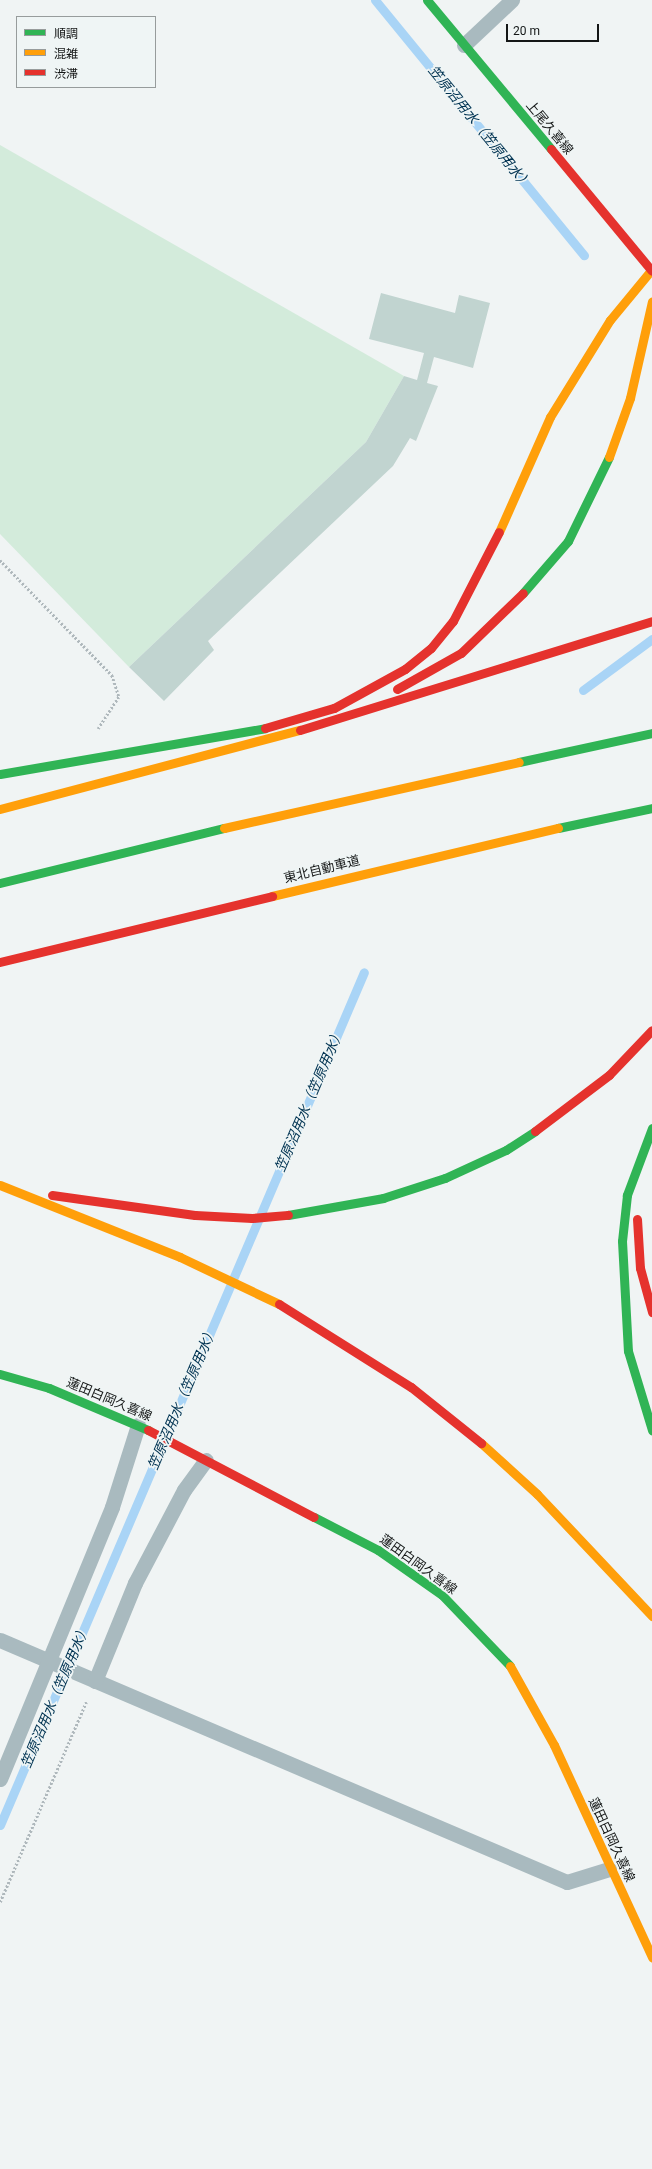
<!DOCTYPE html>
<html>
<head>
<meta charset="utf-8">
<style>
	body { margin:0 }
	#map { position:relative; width:652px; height:2169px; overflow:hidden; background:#f0f4f4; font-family:Roboto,"Noto Sans JP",sans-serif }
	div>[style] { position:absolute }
	.green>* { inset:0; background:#d3ebdb }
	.stream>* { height:9px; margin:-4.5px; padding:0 4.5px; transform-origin:4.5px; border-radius:4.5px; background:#a9d4f6 }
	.building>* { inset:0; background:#c1d4d0 }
	.path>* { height:2.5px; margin-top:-1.25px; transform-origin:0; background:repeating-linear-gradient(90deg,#afb8bc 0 2px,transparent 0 4px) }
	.lane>* { height:15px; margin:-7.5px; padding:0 7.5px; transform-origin:7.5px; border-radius:7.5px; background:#a9babf }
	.fast>* { height:9px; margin:-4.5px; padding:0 4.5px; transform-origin:4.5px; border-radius:4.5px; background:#30b455 }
	.slow>* { height:9px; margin:-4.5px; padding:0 4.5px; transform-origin:4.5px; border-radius:4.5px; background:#ff9f0a }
	.jam>* { height:9px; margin:-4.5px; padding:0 4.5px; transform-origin:4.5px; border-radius:4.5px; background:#e5322d }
	span { translate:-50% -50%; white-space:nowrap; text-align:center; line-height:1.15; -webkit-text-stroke:3.5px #eff5f5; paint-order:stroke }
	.street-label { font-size:13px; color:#141616 }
	.water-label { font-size:14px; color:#013352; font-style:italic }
	.legend { position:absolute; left:16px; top:16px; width:140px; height:72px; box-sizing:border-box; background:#eff5f5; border:1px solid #979c9c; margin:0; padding:5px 7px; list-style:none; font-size:12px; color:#141616 }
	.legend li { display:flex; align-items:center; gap:8px; height:20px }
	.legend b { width:20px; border:1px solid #979c9c }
	.scale { position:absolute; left:506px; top:24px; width:93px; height:18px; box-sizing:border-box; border:2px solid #141616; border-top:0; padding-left:5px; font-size:12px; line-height:14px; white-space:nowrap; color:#141616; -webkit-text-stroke:3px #eff5f5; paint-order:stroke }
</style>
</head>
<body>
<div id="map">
	<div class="green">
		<div style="clip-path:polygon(0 145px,404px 376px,366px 442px,129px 667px,0 534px)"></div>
	</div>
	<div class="stream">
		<div style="left:375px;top:0;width:330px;rotate:50.7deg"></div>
		<div style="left:583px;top:690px;width:86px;rotate:-36.5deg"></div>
		<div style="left:0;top:1825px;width:927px;rotate:-66.89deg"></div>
	</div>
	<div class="building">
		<div style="clip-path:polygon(381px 293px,455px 313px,459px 295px,490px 303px,473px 368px,434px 357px,427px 383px,438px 386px,416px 441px,410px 438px,393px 466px,208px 641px,214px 650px,164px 701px,129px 667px,366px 442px,404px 376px,417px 380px,424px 353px,369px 339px)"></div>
	</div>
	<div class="path">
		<div style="left:0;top:560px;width:161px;rotate:45.8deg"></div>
		<div style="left:112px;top:675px;width:23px;rotate:72deg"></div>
		<div style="left:119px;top:697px;width:38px;rotate:123deg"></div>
		<div style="left:0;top:1902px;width:218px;rotate:-66.7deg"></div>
	</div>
	<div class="lane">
		<div style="left:464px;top:45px;width:66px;rotate:-43.2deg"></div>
		<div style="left:0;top:1640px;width:616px;rotate:23.11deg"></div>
		<div style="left:567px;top:1882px;width:44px;rotate:-17.2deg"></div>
		<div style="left:95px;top:1681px;width:106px;rotate:-67.8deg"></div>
		<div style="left:135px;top:1583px;width:105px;rotate:-62.2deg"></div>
		<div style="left:184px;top:1490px;width:37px;rotate:-54deg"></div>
		<div style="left:0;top:1779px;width:294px;rotate:-67.6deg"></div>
		<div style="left:112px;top:1507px;width:86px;rotate:-72.4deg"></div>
	</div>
	<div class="fast">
		<div style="left:427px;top:0;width:194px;rotate:50.2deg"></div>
		<div style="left:523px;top:593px;width:69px;rotate:-49.1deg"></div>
		<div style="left:568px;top:541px;width:93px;rotate:-64deg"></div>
		<div style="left:519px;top:762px;width:136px;rotate:-12.3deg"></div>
		<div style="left:0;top:774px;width:269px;rotate:-9.8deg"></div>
		<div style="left:558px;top:828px;width:96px;rotate:-12deg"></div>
		<div style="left:0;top:883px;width:231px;rotate:-13.8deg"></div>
		<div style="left:652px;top:1128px;width:72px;rotate:110.5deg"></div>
		<div style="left:627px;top:1195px;width:46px;rotate:96.2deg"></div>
		<div style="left:622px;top:1241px;width:110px;rotate:86.9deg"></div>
		<div style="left:628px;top:1351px;width:83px;rotate:73.1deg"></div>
		<div style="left:288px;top:1215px;width:97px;rotate:-10.1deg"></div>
		<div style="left:383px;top:1198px;width:65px;rotate:-17.9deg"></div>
		<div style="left:445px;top:1178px;width:67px;rotate:-24.7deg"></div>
		<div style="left:506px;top:1150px;width:35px;rotate:-33deg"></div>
		<div style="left:0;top:1374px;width:51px;rotate:15.9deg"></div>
		<div style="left:49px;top:1388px;width:108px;rotate:23deg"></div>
		<div style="left:314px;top:1517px;width:72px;rotate:27.3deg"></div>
		<div style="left:378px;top:1550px;width:78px;rotate:35.1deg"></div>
		<div style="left:442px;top:1595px;width:98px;rotate:46.2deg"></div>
	</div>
	<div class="slow">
		<div style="left:609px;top:457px;width:63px;rotate:-70.4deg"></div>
		<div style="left:630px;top:398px;width:99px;rotate:-77.2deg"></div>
		<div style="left:499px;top:532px;width:126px;rotate:-66.1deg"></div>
		<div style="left:550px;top:417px;width:114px;rotate:-58.3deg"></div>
		<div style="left:610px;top:320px;width:66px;rotate:-50.5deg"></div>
		<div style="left:0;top:809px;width:310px;rotate:-14.8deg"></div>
		<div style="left:224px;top:828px;width:302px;rotate:-12.6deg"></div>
		<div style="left:272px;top:896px;width:294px;rotate:-13.4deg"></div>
		<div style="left:0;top:1185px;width:194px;rotate:21.8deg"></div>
		<div style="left:180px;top:1257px;width:110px;rotate:25.4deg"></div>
		<div style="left:481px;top:1443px;width:76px;rotate:42.3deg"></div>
		<div style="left:537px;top:1494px;width:168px;rotate:46.7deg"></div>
		<div style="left:510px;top:1666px;width:90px;rotate:60.9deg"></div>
		<div style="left:554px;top:1745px;width:234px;rotate:65.2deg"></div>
	</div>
	<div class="jam">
		<div style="left:551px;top:149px;width:158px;rotate:50.4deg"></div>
		<div style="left:397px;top:689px;width:73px;rotate:-29.4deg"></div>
		<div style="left:461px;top:653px;width:86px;rotate:-44.1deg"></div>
		<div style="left:265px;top:728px;width:72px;rotate:-16.2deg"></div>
		<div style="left:334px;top:708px;width:81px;rotate:-28.8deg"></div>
		<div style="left:405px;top:669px;width:33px;rotate:-39deg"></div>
		<div style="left:431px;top:648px;width:35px;rotate:-51deg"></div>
		<div style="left:453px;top:621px;width:100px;rotate:-62.7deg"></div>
		<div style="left:300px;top:730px;width:368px;rotate:-17.2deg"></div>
		<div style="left:0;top:962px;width:280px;rotate:-13.6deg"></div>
		<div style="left:535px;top:1131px;width:93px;rotate:-37.1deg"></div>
		<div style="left:609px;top:1075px;width:62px;rotate:-46.3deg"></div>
		<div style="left:52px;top:1195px;width:144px;rotate:8deg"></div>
		<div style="left:195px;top:1215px;width:57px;rotate:3deg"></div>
		<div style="left:252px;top:1218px;width:36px;rotate:-5deg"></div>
		<div style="left:637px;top:1219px;width:49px;rotate:86.5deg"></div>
		<div style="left:640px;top:1268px;width:46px;rotate:74.7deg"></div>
		<div style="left:279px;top:1304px;width:156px;rotate:32.2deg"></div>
		<div style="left:411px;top:1387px;width:90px;rotate:38.7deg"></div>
		<div style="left:148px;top:1430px;width:187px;rotate:27.7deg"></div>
	</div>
	<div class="street-label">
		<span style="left:549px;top:128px;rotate:50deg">上尾久喜線</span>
		<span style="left:322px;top:870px;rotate:-14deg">東北自動車道</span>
		<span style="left:109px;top:1400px;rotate:23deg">蓮田白岡久喜線</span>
		<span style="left:418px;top:1565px;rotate:36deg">蓮田白岡久喜線</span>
		<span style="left:611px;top:1840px;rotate:65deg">蓮田白岡久喜線</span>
	</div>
	<div class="water-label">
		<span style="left:480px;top:127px;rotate:51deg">笠原沼用水（笠原用水）</span>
		<span style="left:309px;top:1100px;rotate:-67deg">笠原沼用水（笠原用水）</span>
		<span style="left:182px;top:1398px;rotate:-67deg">笠原沼用水（笠原用水）</span>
		<span style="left:55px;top:1696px;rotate:-67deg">笠原沼用水（笠原用水）</span>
	</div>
	<ul class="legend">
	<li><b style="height:5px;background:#30b455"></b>順調</li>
	<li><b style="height:5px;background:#ff9f0a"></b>混雑</li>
	<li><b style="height:5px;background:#e5322d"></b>渋滞</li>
	</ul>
	<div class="scale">20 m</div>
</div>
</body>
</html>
